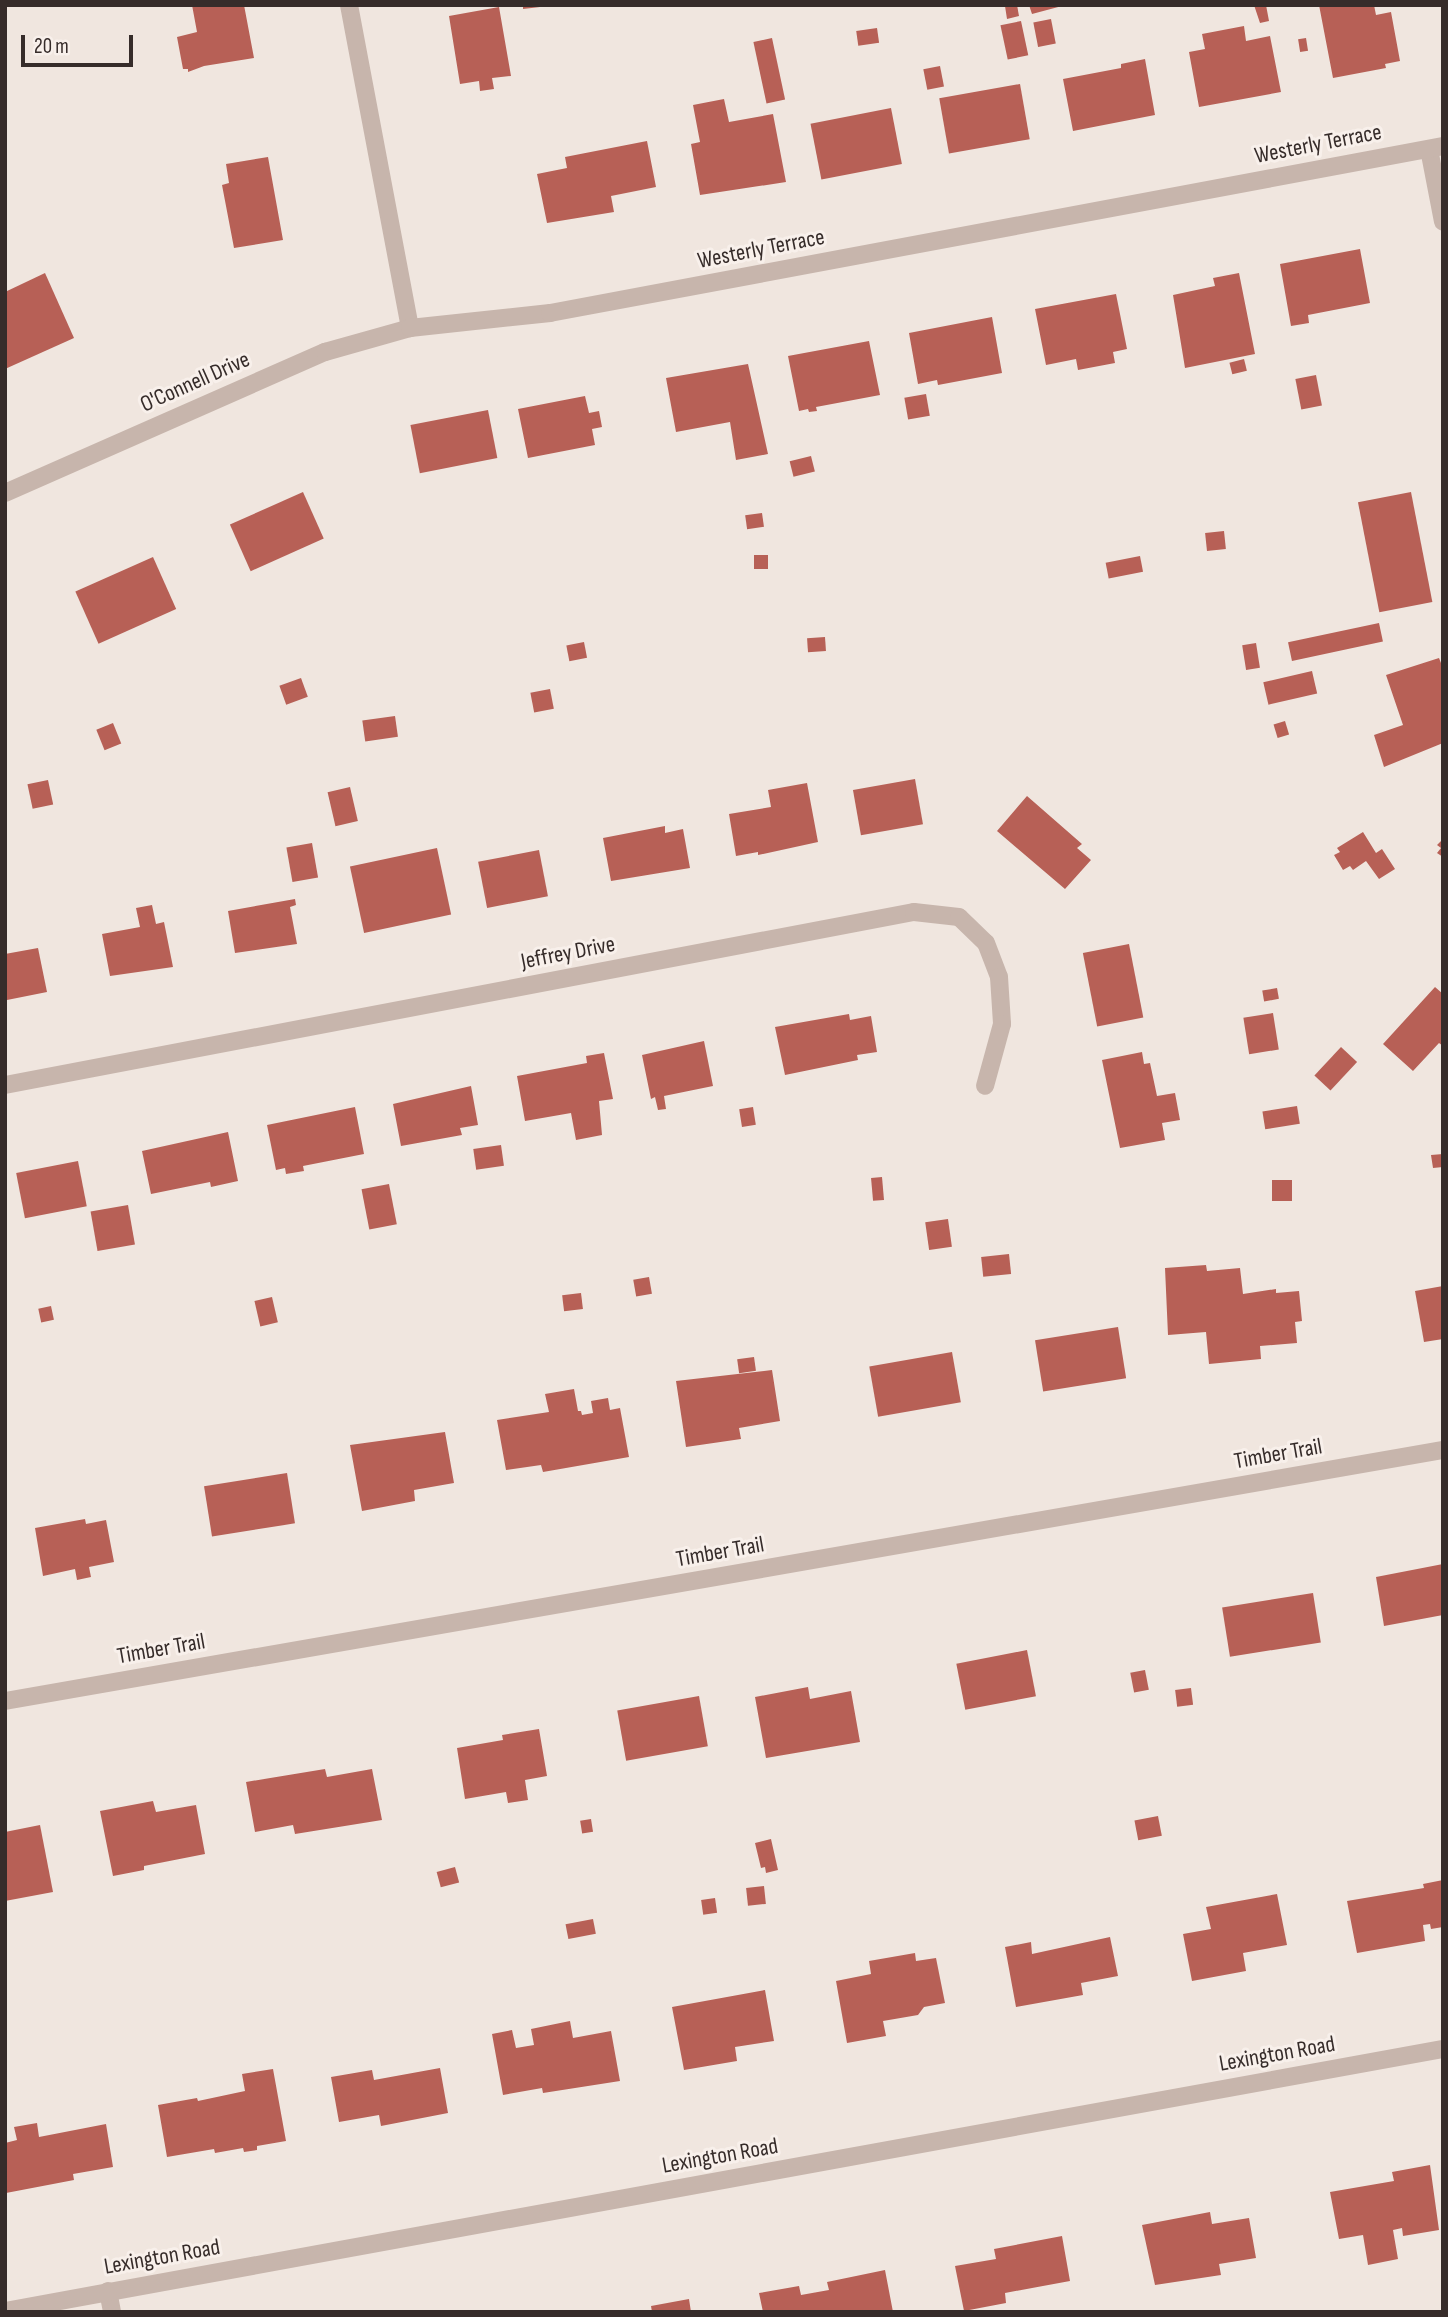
<!DOCTYPE html>
<style>
body{margin:0}
#map{position:relative;width:1448px;height:2317px;overflow:hidden;background:#f0e6df;font-family:"Sofia Sans Condensed",sans-serif}
div>[style]{position:absolute}
.building>*{inset:0;background:#b76056;transform-origin:0 0}
.street>*{height:18px;margin:-9px;padding:0 9px;transform-origin:9px;border-radius:9px;background:#c7b5ac}
span{translate:-50% -50%;white-space:nowrap;text-align:center;line-height:1.15;-webkit-text-stroke:6px #f8f0eb;paint-order:stroke}
.street-label{font-size:23px;color:#362c2a}
.frame{position:absolute;inset:0;border:7px solid #362c2a;pointer-events:none}
.scale{position:absolute;left:21px;top:35px;width:112px;height:32px;box-sizing:border-box;border:4px solid #362c2a;border-top:0;padding-left:9px;font-size:21px;line-height:24px;white-space:nowrap;color:#362c2a;-webkit-text-stroke:5px #f8f0eb;paint-order:stroke}
</style>
<div id="map">
<div class="building">
<div style="clip-path:polygon(192px 5px,244px 5px,254px 58px,204px 66px,188px 72px,188px 69px,183px 69px,177px 37px,197px 32px)"></div>
<div style="clip-path:polygon(523px 5px,540px 5px,540px 7px,523px 9px)"></div>
<div style="clip-path:polygon(1017px 5px,1019px 16px,1007px 19px,1005px 6px)"></div>
<div style="clip-path:polygon(1029px 5px,1062px 5px,1062px 6px,1032px 14px)"></div>
<div style="clip-path:polygon(1254px 5px,1266px 5px,1269px 21px,1260px 23px)"></div>
<div style="clip-path:polygon(1319px 5px,1374px 5px,1376px 15px,1391px 12px,1400px 61px,1385px 64px,1386px 68px,1333px 78px)"></div>
<div style="clip-path:polygon(499px 7px,511px 76px,492px 78px,494px 89px,480px 91px,479px 81px,460px 84px,449px 16px)"></div>
<div style="left:1051px;top:19px;width:25px;height:18px;rotate:79deg"></div>
<div style="left:1021px;top:21px;width:35px;height:21px;rotate:78deg"></div>
<div style="clip-path:polygon(1244px 26px,1246px 41px,1270px 36px,1281px 92px,1199px 107px,1189px 52px,1205px 49px,1202px 34px)"></div>
<div style="left:877px;top:28px;width:15px;height:21px;rotate:82deg"></div>
<div style="left:772px;top:38px;width:63px;height:19px;rotate:78deg"></div>
<div style="left:1306px;top:38px;width:13px;height:8px;rotate:81deg"></div>
<div style="clip-path:polygon(1145px 59px,1155px 115px,1073px 131px,1063px 79px,1121px 68px,1121px 64px)"></div>
<div style="left:940px;top:66px;width:21px;height:17px;rotate:79deg"></div>
<div style="left:1020px;top:84px;width:56px;height:82px;rotate:80deg"></div>
<div style="clip-path:polygon(724px 99px,729px 122px,773px 114px,786px 182px,700px 195px,691px 144px,700px 142px,693px 105px)"></div>
<div style="left:891px;top:108px;width:57px;height:82px;rotate:79deg"></div>
<div style="clip-path:polygon(647px 141px,656px 187px,611px 196px,614px 212px,547px 223px,537px 174px,567px 168px,565px 157px)"></div>
<div style="clip-path:polygon(268px 157px,283px 240px,234px 248px,222px 185px,229px 183px,226px 164px)"></div>
<div style="clip-path:polygon(1360px 249px,1370px 303px,1308px 315px,1309px 323px,1291px 326px,1280px 264px)"></div>
<div style="clip-path:polygon(45px 273px,74px 338px,5px 369px,5px 292px)"></div>
<div style="clip-path:polygon(1239px 273px,1255px 354px,1185px 368px,1173px 295px,1215px 286px,1213px 278px)"></div>
<div style="clip-path:polygon(1116px 294px,1127px 349px,1113px 352px,1115px 363px,1078px 370px,1076px 359px,1046px 365px,1035px 309px)"></div>
<div style="clip-path:polygon(992px 317px,1002px 373px,938px 385px,937px 380px,918px 384px,909px 333px)"></div>
<div style="clip-path:polygon(869px 341px,880px 395px,816px 407px,817px 411px,809px 412px,808px 409px,799px 411px,788px 356px)"></div>
<div style="left:1244px;top:359px;width:12px;height:15px;rotate:76deg"></div>
<div style="clip-path:polygon(748px 364px,768px 454px,736px 460px,730px 422px,676px 432px,666px 378px)"></div>
<div style="left:1316px;top:375px;width:31px;height:21px;rotate:79deg"></div>
<div style="left:926px;top:394px;width:22px;height:22px;rotate:80deg"></div>
<div style="clip-path:polygon(585px 396px,589px 413px,599px 411px,602px 427px,592px 429px,595px 445px,528px 458px,518px 409px)"></div>
<div style="left:488px;top:410px;width:49px;height:79px;rotate:79deg"></div>
<div style="left:811px;top:456px;width:16px;height:22px;rotate:76deg"></div>
<div style="left:303px;top:492px;width:51px;height:80px;rotate:66deg"></div>
<div style="left:1411px;top:492px;width:112px;height:54px;rotate:79deg"></div>
<div style="left:762px;top:513px;width:14px;height:17px;rotate:82deg"></div>
<div style="left:1224px;top:531px;width:18px;height:19px;rotate:84deg"></div>
<div style="left:768px;top:555px;width:14px;height:14px;rotate:90deg"></div>
<div style="left:1140px;top:556px;width:16px;height:35px;rotate:79deg"></div>
<div style="left:153px;top:557px;width:57px;height:85px;rotate:66deg"></div>
<div style="left:1379px;top:623px;width:19px;height:93px;rotate:78deg"></div>
<div style="left:825px;top:637px;width:14px;height:18px;rotate:86deg"></div>
<div style="left:584px;top:642px;width:16px;height:18px;rotate:79deg"></div>
<div style="left:1256px;top:643px;width:25px;height:14px;rotate:81deg"></div>
<div style="clip-path:polygon(1439px 658px,1443px 668px,1443px 743px,1384px 767px,1374px 735px,1403px 725px,1386px 675px)"></div>
<div style="left:1312px;top:671px;width:23px;height:50px;rotate:77deg"></div>
<div style="left:301px;top:678px;width:20px;height:23px;rotate:70deg"></div>
<div style="left:550px;top:689px;width:20px;height:20px;rotate:79deg"></div>
<div style="left:395px;top:716px;width:21px;height:33px;rotate:82deg"></div>
<div style="left:1285px;top:721px;width:14px;height:12px;rotate:73deg"></div>
<div style="left:113px;top:723px;width:22px;height:18px;rotate:68deg"></div>
<div style="left:915px;top:779px;width:46px;height:63px;rotate:80deg"></div>
<div style="left:48px;top:780px;width:25px;height:21px;rotate:78deg"></div>
<div style="clip-path:polygon(807px 783px,818px 842px,758px 855px,758px 852px,736px 856px,729px 814px,771px 807px,768px 790px)"></div>
<div style="left:350px;top:787px;width:35px;height:23px;rotate:77deg"></div>
<div style="clip-path:polygon(1027px 796px,1082px 844px,1077px 848px,1091px 860px,1065px 889px,997px 831px)"></div>
<div style="clip-path:polygon(665px 826px,665px 833px,683px 829px,690px 868px,611px 881px,603px 838px)"></div>
<div style="clip-path:polygon(1363px 832px,1376px 853px,1382px 849px,1395px 869px,1379px 879px,1366px 861px,1353px 870px,1350px 866px,1343px 870px,1334px 855px,1340px 852px,1337px 848px)"></div>
<div style="clip-path:polygon(1443px 839px,1443px 857px,1437px 853px,1441px 848px,1437px 845px)"></div>
<div style="left:312px;top:843px;width:35px;height:26px;rotate:80deg"></div>
<div style="left:437px;top:848px;width:68px;height:89px;rotate:78deg"></div>
<div style="left:539px;top:850px;width:47px;height:62px;rotate:79deg"></div>
<div style="clip-path:polygon(295px 899px,296px 905px,290px 907px,297px 944px,235px 953px,228px 911px)"></div>
<div style="clip-path:polygon(152px 905px,156px 924px,164px 922px,173px 967px,110px 976px,102px 934px,140px 927px,136px 908px)"></div>
<div style="left:1129px;top:944px;width:75px;height:47px;rotate:79deg"></div>
<div style="clip-path:polygon(38px 948px,47px 992px,7px 1000px,5px 954px)"></div>
<div style="clip-path:polygon(1435px 987px,1443px 994px,1443px 1046px,1439px 1043px,1413px 1071px,1383px 1044px)"></div>
<div style="left:1277px;top:988px;width:11px;height:15px;rotate:80deg"></div>
<div style="left:1273px;top:1013px;width:37px;height:30px;rotate:81deg"></div>
<div style="clip-path:polygon(849px 1014px,850px 1020px,871px 1016px,877px 1052px,857px 1055px,858px 1060px,785px 1075px,775px 1027px)"></div>
<div style="clip-path:polygon(704px 1041px,713px 1086px,664px 1096px,666px 1109px,658px 1110px,655px 1097px,651px 1099px,642px 1055px)"></div>
<div style="left:1341px;top:1047px;width:22px;height:39px;rotate:43deg"></div>
<div style="clip-path:polygon(1142px 1052px,1144px 1064px,1150px 1063px,1157px 1096px,1175px 1093px,1180px 1120px,1162px 1123px,1165px 1140px,1120px 1148px,1102px 1060px)"></div>
<div style="clip-path:polygon(604px 1053px,613px 1099px,599px 1101px,602px 1135px,576px 1140px,571px 1113px,525px 1121px,517px 1076px,587px 1063px,586px 1056px)"></div>
<div style="clip-path:polygon(471px 1086px,478px 1125px,460px 1128px,462px 1135px,401px 1146px,393px 1104px)"></div>
<div style="left:1297px;top:1106px;width:18px;height:35px;rotate:81deg"></div>
<div style="clip-path:polygon(355px 1107px,364px 1154px,303px 1166px,304px 1171px,286px 1174px,285px 1168px,276px 1170px,267px 1125px)"></div>
<div style="left:753px;top:1107px;width:18px;height:14px;rotate:81deg"></div>
<div style="clip-path:polygon(228px 1132px,238px 1181px,211px 1187px,210px 1182px,151px 1194px,142px 1151px)"></div>
<div style="left:501px;top:1145px;width:21px;height:28px;rotate:82deg"></div>
<div style="clip-path:polygon(1443px 1154px,1443px 1167px,1433px 1168px,1431px 1155px)"></div>
<div style="left:78px;top:1161px;width:46px;height:63px;rotate:79deg"></div>
<div style="left:882px;top:1177px;width:23px;height:11px;rotate:85deg"></div>
<div style="left:1272px;top:1180px;width:20px;height:21px"></div>
<div style="left:389px;top:1184px;width:41px;height:28px;rotate:79deg"></div>
<div style="left:128px;top:1205px;width:40px;height:38px;rotate:80deg"></div>
<div style="left:948px;top:1219px;width:28px;height:23px;rotate:82deg"></div>
<div style="left:1009px;top:1254px;width:20px;height:28px;rotate:84deg"></div>
<div style="clip-path:polygon(1206px 1265px,1207px 1271px,1240px 1268px,1243px 1294px,1276px 1289px,1276px 1293px,1299px 1291px,1302px 1321px,1295px 1322px,1297px 1343px,1260px 1346px,1261px 1359px,1209px 1364px,1206px 1332px,1168px 1335px,1165px 1268px)"></div>
<div style="left:649px;top:1277px;width:17px;height:16px;rotate:80deg"></div>
<div style="clip-path:polygon(1443px 1286px,1443px 1339px,1424px 1342px,1415px 1291px)"></div>
<div style="left:581px;top:1293px;width:16px;height:19px;rotate:83deg"></div>
<div style="left:272px;top:1297px;width:26px;height:18px;rotate:77deg"></div>
<div style="left:51px;top:1306px;width:14px;height:13px;rotate:78deg"></div>
<div style="left:1118px;top:1327px;width:52px;height:84px;rotate:81deg"></div>
<div style="left:952px;top:1352px;width:51px;height:84px;rotate:80deg"></div>
<div style="left:754px;top:1357px;width:14px;height:17px;rotate:82deg"></div>
<div style="clip-path:polygon(772px 1370px,780px 1421px,739px 1428px,741px 1439px,686px 1447px,676px 1381px)"></div>
<div style="clip-path:polygon(574px 1389px,578px 1411px,581px 1411px,582px 1415px,593px 1413px,591px 1401px,608px 1398px,610px 1410px,620px 1408px,629px 1457px,543px 1472px,541px 1465px,506px 1470px,497px 1420px,549px 1412px,545px 1394px)"></div>
<div style="clip-path:polygon(445px 1432px,454px 1483px,414px 1490px,415px 1501px,362px 1511px,350px 1445px)"></div>
<div style="left:287px;top:1473px;width:51px;height:84px;rotate:81deg"></div>
<div style="clip-path:polygon(85px 1519px,86px 1524px,106px 1520px,114px 1562px,89px 1567px,91px 1577px,77px 1580px,75px 1569px,43px 1576px,35px 1528px)"></div>
<div style="clip-path:polygon(1443px 1564px,1443px 1615px,1384px 1626px,1376px 1577px)"></div>
<div style="left:1313px;top:1593px;width:50px;height:92px;rotate:81deg"></div>
<div style="left:1027px;top:1650px;width:47px;height:72px;rotate:79deg"></div>
<div style="left:1145px;top:1670px;width:20px;height:15px;rotate:79deg"></div>
<div style="clip-path:polygon(808px 1687px,810px 1699px,851px 1691px,860px 1742px,766px 1758px,755px 1697px)"></div>
<div style="left:1191px;top:1688px;width:17px;height:16px;rotate:83deg"></div>
<div style="left:699px;top:1696px;width:51px;height:83px;rotate:80deg"></div>
<div style="clip-path:polygon(539px 1729px,547px 1776px,525px 1780px,528px 1800px,508px 1803px,506px 1792px,465px 1799px,457px 1748px,503px 1740px,502px 1735px)"></div>
<div style="clip-path:polygon(325px 1769px,327px 1777px,372px 1769px,382px 1820px,295px 1834px,293px 1825px,255px 1832px,246px 1782px)"></div>
<div style="clip-path:polygon(153px 1801px,156px 1812px,196px 1805px,205px 1854px,144px 1866px,144px 1870px,113px 1876px,100px 1811px)"></div>
<div style="left:1158px;top:1816px;width:20px;height:24px;rotate:79deg"></div>
<div style="left:591px;top:1819px;width:13px;height:11px;rotate:81deg"></div>
<div style="clip-path:polygon(40px 1825px,53px 1892px,5px 1901px,5px 1832px)"></div>
<div style="clip-path:polygon(771px 1839px,778px 1870px,766px 1873px,765px 1867px,761px 1868px,755px 1843px)"></div>
<div style="left:455px;top:1867px;width:16px;height:19px;rotate:75deg"></div>
<div style="clip-path:polygon(1443px 1880px,1443px 1927px,1431px 1929px,1430px 1924px,1423px 1925px,1425px 1941px,1357px 1953px,1347px 1901px,1424px 1888px,1423px 1884px)"></div>
<div style="left:764px;top:1886px;width:18px;height:18px;rotate:84deg"></div>
<div style="clip-path:polygon(1277px 1894px,1287px 1945px,1243px 1953px,1246px 1971px,1192px 1981px,1183px 1934px,1211px 1929px,1206px 1907px)"></div>
<div style="left:715px;top:1898px;width:15px;height:14px;rotate:82deg"></div>
<div style="left:593px;top:1919px;width:15px;height:28px;rotate:79deg"></div>
<div style="clip-path:polygon(1110px 1937px,1118px 1976px,1081px 1983px,1083px 1995px,1016px 2007px,1005px 1947px,1031px 1942px,1032px 1954px)"></div>
<div style="clip-path:polygon(915px 1953px,916px 1961px,936px 1958px,945px 2003px,924px 2007px,918px 2015px,883px 2021px,886px 2036px,847px 2043px,836px 1981px,871px 1974px,869px 1961px)"></div>
<div style="clip-path:polygon(765px 1990px,774px 2041px,735px 2047px,737px 2061px,684px 2070px,672px 2007px)"></div>
<div style="clip-path:polygon(570px 2021px,573px 2038px,611px 2031px,620px 2081px,543px 2093px,542px 2088px,503px 2095px,492px 2034px,512px 2030px,516px 2048px,534px 2045px,531px 2029px)"></div>
<div style="clip-path:polygon(440px 2068px,448px 2113px,381px 2126px,379px 2115px,339px 2122px,331px 2077px,372px 2070px,374px 2080px)"></div>
<div style="clip-path:polygon(273px 2069px,286px 2141px,257px 2146px,257px 2150px,244px 2152px,243px 2148px,215px 2153px,214px 2149px,167px 2157px,158px 2105px,197px 2098px,198px 2101px,245px 2091px,242px 2074px)"></div>
<div style="clip-path:polygon(37px 2123px,39px 2137px,106px 2124px,113px 2167px,73px 2174px,74px 2180px,6px 2193px,5px 2143px,17px 2140px,14px 2127px)"></div>
<div style="clip-path:polygon(1430px 2165px,1439px 2230px,1403px 2236px,1402px 2228px,1393px 2230px,1398px 2259px,1368px 2265px,1363px 2235px,1339px 2239px,1330px 2192px,1394px 2181px,1392px 2172px)"></div>
<div style="clip-path:polygon(1210px 2212px,1212px 2224px,1249px 2218px,1256px 2258px,1219px 2264px,1221px 2275px,1155px 2285px,1142px 2225px)"></div>
<div style="clip-path:polygon(1062px 2236px,1070px 2281px,1005px 2293px,1006px 2303px,964px 2311px,955px 2266px,996px 2259px,994px 2249px)"></div>
<div style="clip-path:polygon(885px 2270px,893px 2312px,763px 2312px,759px 2293px,799px 2286px,801px 2295px,829px 2290px,827px 2282px)"></div>
<div style="clip-path:polygon(689px 2299px,691px 2312px,652px 2312px,651px 2306px)"></div>
</div>
<div class="street">
<div style="left:349px;top:5px;width:329px;rotate:79.3deg"></div>
<div style="left:1429px;top:149px;width:74px;rotate:79.1deg"></div>
<div style="left:5px;top:493px;width:350px;rotate:-23.8deg"></div>
<div style="left:325px;top:352px;width:88px;rotate:-15.8deg"></div>
<div style="left:410px;top:328px;width:141px;rotate:-6.1deg"></div>
<div style="left:550px;top:313px;width:908px;rotate:-10.59deg"></div>
<div style="left:5px;top:1085px;width:925px;rotate:-10.78deg"></div>
<div style="left:914px;top:912px;width:45px;rotate:6.3deg"></div>
<div style="left:959px;top:917px;width:37px;rotate:44deg"></div>
<div style="left:986px;top:943px;width:36px;rotate:69deg"></div>
<div style="left:999px;top:977px;width:47px;rotate:86.3deg"></div>
<div style="left:1002px;top:1024px;width:64px;rotate:105.3deg"></div>
<div style="left:5px;top:1701px;width:1460px;rotate:-9.9deg"></div>
<div style="left:108px;top:2291px;width:21px;rotate:79deg"></div>
<div style="left:5px;top:2311px;width:1462px;rotate:-10.33deg"></div>
</div>
<div class="street-label">
<span style="left:1318px;top:144px;rotate:-11deg">Westerly Terrace</span>
<span style="left:761px;top:249px;rotate:-11deg">Westerly Terrace</span>
<span style="left:195px;top:382px;rotate:-24deg">O'Connell Drive</span>
<span style="left:568px;top:953px;rotate:-11deg">Jeffrey Drive</span>
<span style="left:1278px;top:1454px;rotate:-10deg">Timber Trail</span>
<span style="left:720px;top:1552px;rotate:-10deg">Timber Trail</span>
<span style="left:161px;top:1649px;rotate:-10deg">Timber Trail</span>
<span style="left:1277px;top:2054px;rotate:-10deg">Lexington Road</span>
<span style="left:720px;top:2156px;rotate:-10deg">Lexington Road</span>
<span style="left:162px;top:2257px;rotate:-10deg">Lexington Road</span>
</div>
<div class="frame"></div>
<div class="scale">20 m</div>
</div>
